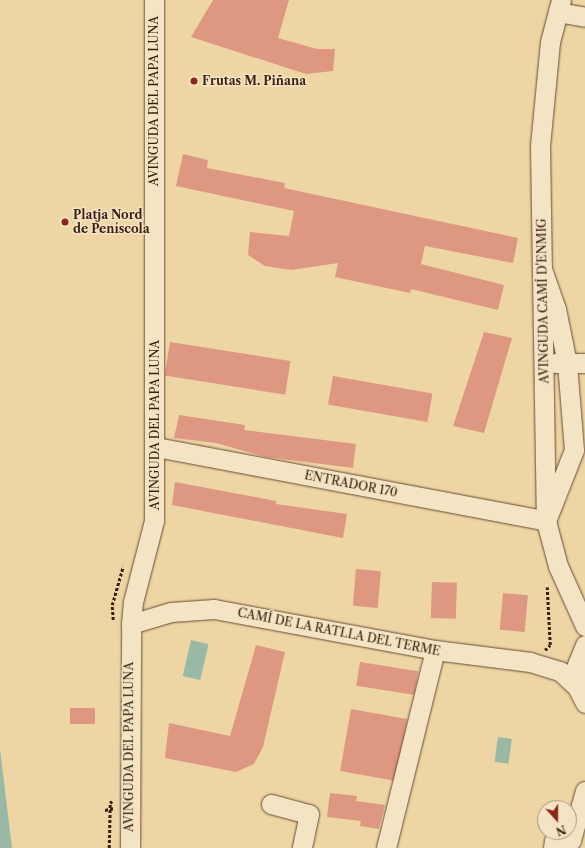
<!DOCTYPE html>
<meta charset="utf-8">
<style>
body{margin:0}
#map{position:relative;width:585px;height:848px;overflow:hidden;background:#eed5a4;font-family:"Libre Caslon Text",serif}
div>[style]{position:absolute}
.water>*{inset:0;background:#99b9a6;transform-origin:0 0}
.building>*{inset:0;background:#de9882;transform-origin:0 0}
.path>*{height:2.5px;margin-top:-1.25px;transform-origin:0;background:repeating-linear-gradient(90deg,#3a1e10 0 3px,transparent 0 5px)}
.roads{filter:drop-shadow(0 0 1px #674c35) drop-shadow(0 0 1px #674c35)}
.minor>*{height:19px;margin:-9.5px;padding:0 9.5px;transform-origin:9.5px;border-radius:9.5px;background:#f4e4c4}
.dots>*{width:11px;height:11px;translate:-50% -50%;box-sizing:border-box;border:2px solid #f4e4c4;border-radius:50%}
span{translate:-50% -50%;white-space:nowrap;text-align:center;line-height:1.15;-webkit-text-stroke:3px #f4e4c4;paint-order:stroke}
.poi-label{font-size:12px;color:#3a1e10;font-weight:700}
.left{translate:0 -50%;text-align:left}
.street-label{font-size:12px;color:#3a1e10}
.north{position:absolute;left:537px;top:800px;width:40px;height:40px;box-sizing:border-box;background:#f4e4c4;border:1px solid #aa957c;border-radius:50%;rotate:159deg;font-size:11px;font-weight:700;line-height:16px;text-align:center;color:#3a1e10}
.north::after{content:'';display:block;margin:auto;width:14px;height:18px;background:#8f2418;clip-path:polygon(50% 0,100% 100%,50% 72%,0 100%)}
</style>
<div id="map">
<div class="water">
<div style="left:191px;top:640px;width:18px;height:37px;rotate:13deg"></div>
<div style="left:498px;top:737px;width:14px;height:25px;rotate:8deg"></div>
<div style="clip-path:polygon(0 749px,12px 848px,0 848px)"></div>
</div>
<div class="building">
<div style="clip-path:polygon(213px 0,289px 0,278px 38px,317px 49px,335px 49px,333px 71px,306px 74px,191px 37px)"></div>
<div style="clip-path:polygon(183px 154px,208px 160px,207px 168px,285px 183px,284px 188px,518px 238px,513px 263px,425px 246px,421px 264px,504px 285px,498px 310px,411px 289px,410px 293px,335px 277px,338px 263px,291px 270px,265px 266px,248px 255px,250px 232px,289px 236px,294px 211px,176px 186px)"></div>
<div style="clip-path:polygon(484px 332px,512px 338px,484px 433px,453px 426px)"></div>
<div style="left:170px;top:342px;width:122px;height:34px;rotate:9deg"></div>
<div style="left:333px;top:376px;width:101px;height:29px;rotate:10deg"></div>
<div style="clip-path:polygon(179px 415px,245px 425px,244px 430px,356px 444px,353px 468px,266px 457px,216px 443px,174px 438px)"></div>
<div style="clip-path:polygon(175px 482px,276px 501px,276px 504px,347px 514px,343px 538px,172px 505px)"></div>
<div style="left:356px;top:569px;width:25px;height:37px;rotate:5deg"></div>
<div style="left:432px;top:582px;width:25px;height:36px;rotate:2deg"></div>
<div style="left:503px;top:593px;width:25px;height:37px;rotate:5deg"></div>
<div style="clip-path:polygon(256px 645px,285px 652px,263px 747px,254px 764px,236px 772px,165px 758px,169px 723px,230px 736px)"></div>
<div style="left:360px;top:662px;width:59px;height:24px;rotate:9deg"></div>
<div style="left:95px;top:708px;width:16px;height:25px;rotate:90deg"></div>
<div style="left:351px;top:709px;width:57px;height:63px;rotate:10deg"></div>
<div style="clip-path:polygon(330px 793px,357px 796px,356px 801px,385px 805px,379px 829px,360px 826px,361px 821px,327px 817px)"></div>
</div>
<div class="path">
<div style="left:113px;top:620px;width:15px;rotate:-94deg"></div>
<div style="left:112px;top:605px;width:40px;rotate:-74deg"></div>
<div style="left:545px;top:650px;width:7px;rotate:-45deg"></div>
<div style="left:550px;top:645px;width:58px;rotate:-93deg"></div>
<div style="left:105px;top:810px;width:10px;rotate:-11deg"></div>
<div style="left:109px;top:848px;width:45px;rotate:-88.7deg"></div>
<div style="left:110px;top:803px;width:4px;rotate:-45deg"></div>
</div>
<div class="roads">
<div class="minor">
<div style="left:561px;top:0;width:43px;rotate:104.7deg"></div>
<div style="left:550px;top:42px;width:104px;rotate:95.5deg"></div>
<div style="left:540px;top:146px;width:375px;rotate:89.1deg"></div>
<div style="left:546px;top:521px;width:47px;rotate:75.1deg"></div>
<div style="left:558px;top:566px;width:66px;rotate:65.8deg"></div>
<div style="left:558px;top:12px;width:27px;rotate:10deg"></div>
<div style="left:555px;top:363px;width:30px"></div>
<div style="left:156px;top:447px;width:397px;rotate:10.7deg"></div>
<div style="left:546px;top:521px;width:76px;rotate:-68.5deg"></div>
<div style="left:574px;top:450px;width:87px;rotate:-94.6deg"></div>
<div style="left:567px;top:363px;width:55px;rotate:-101.5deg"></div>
<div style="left:556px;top:309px;width:42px;rotate:-109.3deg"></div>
<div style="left:131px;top:624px;width:42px;rotate:-16.7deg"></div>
<div style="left:171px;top:612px;width:43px;rotate:-4deg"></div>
<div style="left:214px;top:609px;width:225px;rotate:10.5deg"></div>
<div style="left:435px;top:650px;width:96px;rotate:7.2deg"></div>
<div style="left:530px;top:662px;width:31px;rotate:17deg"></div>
<div style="left:560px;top:671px;width:23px;rotate:43deg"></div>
<div style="left:585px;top:645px;width:27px;rotate:112deg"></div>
<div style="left:575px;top:670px;width:17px;rotate:83deg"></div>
<div style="left:577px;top:687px;width:18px;rotate:63deg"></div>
<div style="left:271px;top:804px;width:39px;rotate:15deg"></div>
<div style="left:309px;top:814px;width:35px;rotate:102deg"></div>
<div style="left:130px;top:848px;width:224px;rotate:-89.7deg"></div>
<div style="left:131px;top:624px;width:22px;rotate:-85deg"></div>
<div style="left:133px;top:602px;width:84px;rotate:-75.5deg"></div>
<div style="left:154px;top:521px;width:521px;rotate:-90deg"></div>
<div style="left:386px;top:848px;width:204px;rotate:-76.1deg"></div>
<div style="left:553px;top:848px;width:7px;rotate:-82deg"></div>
<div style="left:554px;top:841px;width:17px;rotate:-3deg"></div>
<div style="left:571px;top:840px;width:51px;rotate:-74.1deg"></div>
</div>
</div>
<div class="dots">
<div style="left:194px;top:81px;background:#8f2418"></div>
<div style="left:65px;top:222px;background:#8f2418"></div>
</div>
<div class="poi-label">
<span class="left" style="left:202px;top:81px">Frutas M. Piñana</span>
<span class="left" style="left:73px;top:222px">Platja Nord<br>de Peníscola</span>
</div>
<div class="street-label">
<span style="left:154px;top:101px;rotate:-90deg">AVINGUDA DEL PAPA LUNA</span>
<span style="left:543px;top:301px;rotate:-91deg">AVINGUDA CAMÍ D'ENMIG</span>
<span style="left:155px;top:425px;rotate:-90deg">AVINGUDA DEL PAPA LUNA</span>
<span style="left:351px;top:484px;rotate:11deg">ENTRADOR 170</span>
<span style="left:339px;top:632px;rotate:11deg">CAMÍ DE LA RATLLA DEL TERME</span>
<span style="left:129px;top:747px;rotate:-90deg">AVINGUDA DEL PAPA LUNA</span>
</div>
<div class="north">N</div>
</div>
